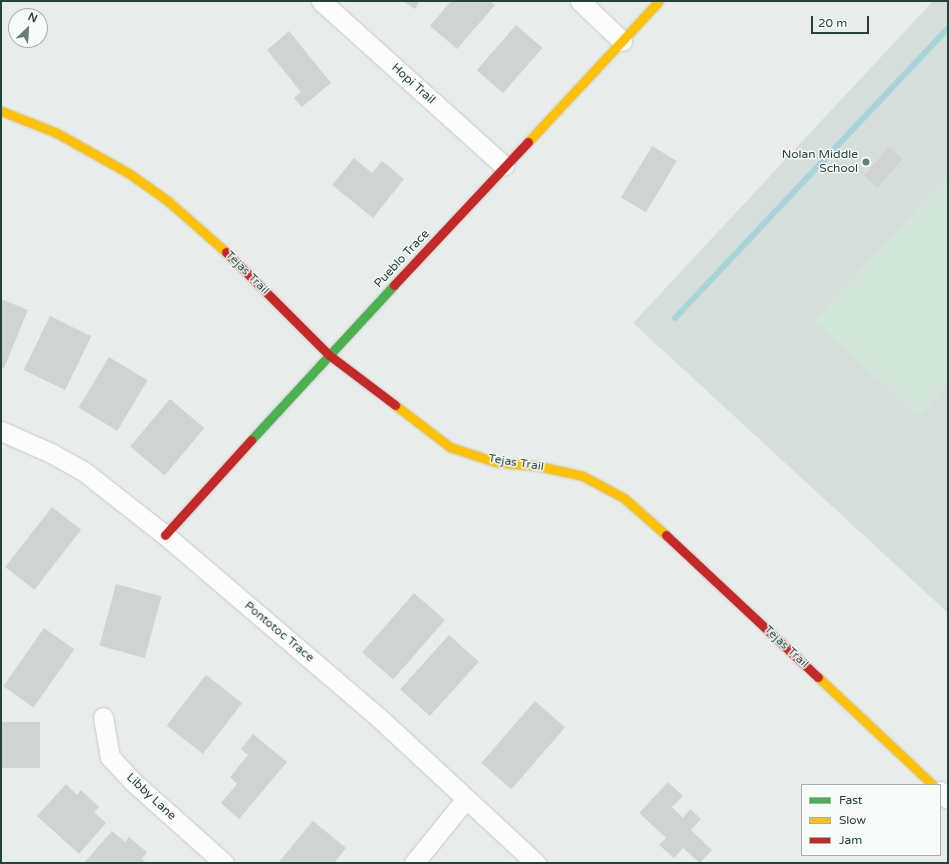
<!DOCTYPE html>
<style>
body{margin:0}
#map{position:relative;width:949px;height:864px;overflow:hidden;background:#e8edeb;font-family:"Varela Round",sans-serif}
div>[style]{position:absolute}
.built>*{inset:0;background:#d6dedb}
.green>*{inset:0;background:#d1e6d8}
.stream>*{height:6px;margin:-3px;padding:0 3px;transform-origin:3px;border-radius:3px;background:#a9d4db}
.building>*{inset:0;background:#cfd4d2;transform-origin:0 0}
.roads{filter:drop-shadow(0 0 1px #c5cac8) drop-shadow(0 0 1px #c5cac8)}
.street>*{height:19px;margin:-9.5px;padding:0 9.5px;transform-origin:9.5px;border-radius:9.5px;background:#fcfcfc}
.fast>*{height:9px;margin:-4.5px;padding:0 4.5px;transform-origin:4.5px;border-radius:4.5px;background:#4caf50}
.slow>*{height:9px;margin:-4.5px;padding:0 4.5px;transform-origin:4.5px;border-radius:4.5px;background:#ffc107}
.jam>*{height:9px;margin:-4.5px;padding:0 4.5px;transform-origin:4.5px;border-radius:4.5px;background:#c62828}
.dots>*{width:11px;height:11px;translate:-50% -50%;box-sizing:border-box;border:2px solid #f7fbf9;border-radius:50%}
span{translate:-50% -50%;white-space:nowrap;text-align:center;line-height:1.15;-webkit-text-stroke:3px #f7fbf9;paint-order:stroke}
.street-label{font-size:12px;color:#24423a}
.poi-label{font-size:12px;color:#24423a}
.right{translate:-100% -50%;text-align:right}
.frame{position:absolute;inset:0;border:2px solid #24423a;pointer-events:none}
.legend{position:absolute;left:801px;top:784px;width:140px;height:72px;box-sizing:border-box;background:#f7fbf9;border:1px solid #a3b1ad;margin:0;padding:5px 7px;list-style:none;font-size:12px;color:#24423a}
.legend li{display:flex;align-items:center;gap:8px;height:20px}
.legend b{width:20px;border:1px solid #a3b1ad}
.north{position:absolute;left:8px;top:8px;width:40px;height:40px;box-sizing:border-box;background:#f7fbf9;border:1px solid #a3b1ad;border-radius:50%;rotate:25deg;font-size:11px;font-weight:700;line-height:16px;text-align:center;color:#24423a}
.north::after{content:'';display:block;margin:auto;width:14px;height:18px;background:#697e78;clip-path:polygon(50% 0,100% 100%,50% 72%,0 100%)}
.scale{position:absolute;left:811px;top:16px;width:58px;height:18px;box-sizing:border-box;border:2px solid #24423a;border-top:0;padding-left:5px;font-size:12px;line-height:14px;white-space:nowrap;color:#24423a;-webkit-text-stroke:3px #f7fbf9;paint-order:stroke}
</style>
<div id="map">
<div class="built">
<div style="clip-path:polygon(933px 1px,948px 1px,948px 613px,633px 323px)"></div>
</div>
<div class="green">
<div style="clip-path:polygon(948px 175px,948px 384px,918px 416px,814px 321px)"></div>
</div>
<div class="stream">
<div style="left:675px;top:318px;width:398px;rotate:-46.7deg"></div>
</div>
<div class="building">
<div style="clip-path:polygon(403px 1px,420px 1px,415px 9px)"></div>
<div style="clip-path:polygon(451px 1px,490px 1px,495px 5px,457px 49px,430px 26px)"></div>
<div style="left:516px;top:25px;width:35px;height:60px;rotate:41deg"></div>
<div style="clip-path:polygon(289px 31px,331px 83px,302px 107px,294px 98px,301px 92px,267px 50px)"></div>
<div style="left:652px;top:146px;width:29px;height:60px;rotate:31deg"></div>
<div style="left:889px;top:147px;width:18px;height:38px;rotate:41deg"></div>
<div style="clip-path:polygon(354px 158px,372px 173px,382px 161px,404px 179px,373px 218px,332px 185px)"></div>
<div style="clip-path:polygon(1px 299px,28px 310px,4px 368px,1px 367px)"></div>
<div style="left:50px;top:316px;width:46px;height:60px;rotate:26deg"></div>
<div style="left:109px;top:357px;width:45px;height:59px;rotate:31deg"></div>
<div style="left:170px;top:399px;width:45px;height:62px;rotate:40deg"></div>
<div style="left:52px;top:507px;width:37px;height:76px;rotate:38deg"></div>
<div style="left:116px;top:584px;width:47px;height:64px;rotate:15deg"></div>
<div style="left:414px;top:593px;width:41px;height:79px;rotate:41deg"></div>
<div style="left:44px;top:628px;width:37px;height:71px;rotate:35deg"></div>
<div style="left:449px;top:635px;width:40px;height:73px;rotate:42deg"></div>
<div style="left:206px;top:675px;width:46px;height:64px;rotate:38deg"></div>
<div style="left:535px;top:701px;width:40px;height:82px;rotate:41deg"></div>
<div style="left:1px;top:722px;width:39px;height:46px"></div>
<div style="clip-path:polygon(253px 734px,287px 762px,239px 819px,221px 803px,237px 784px,230px 777px,248px 755px,241px 749px)"></div>
<div style="clip-path:polygon(668px 782px,683px 796px,672px 807px,683px 818px,690px 809px,701px 819px,691px 830px,712px 850px,700px 863px,683px 848px,674px 858px,659px 845px,666px 838px,639px 813px)"></div>
<div style="clip-path:polygon(66px 784px,77px 795px,81px 790px,99px 807px,94px 812px,106px 823px,79px 854px,37px 816px)"></div>
<div style="clip-path:polygon(313px 821px,346px 848px,334px 863px,278px 863px)"></div>
<div style="clip-path:polygon(112px 831px,125px 842px,129px 837px,147px 852px,142px 859px,147px 863px,84px 863px)"></div>
</div>
<div class="roads">
<div class="street">
<div style="left:321px;top:1px;width:246px;rotate:42deg"></div>
<div style="left:580px;top:1px;width:58px;rotate:43.6deg"></div>
<div style="left:1px;top:431px;width:55px;rotate:23.7deg"></div>
<div style="left:51px;top:453px;width:35px;rotate:29deg"></div>
<div style="left:82px;top:470px;width:105px;rotate:38.1deg"></div>
<div style="left:165px;top:535px;width:279px;rotate:40.5deg"></div>
<div style="left:377px;top:716px;width:217px;rotate:42.8deg"></div>
<div style="left:103px;top:717px;width:41px;rotate:80.1deg"></div>
<div style="left:110px;top:757px;width:33px;rotate:47deg"></div>
<div style="left:132px;top:781px;width:123px;rotate:41.7deg"></div>
<div style="left:940px;top:791px;width:11px;rotate:45deg"></div>
<div style="left:414px;top:863px;width:81px;rotate:-51deg"></div>
</div>
<div class="fast">
<div style="left:251px;top:440px;width:211px;rotate:-47.3deg"></div>
</div>
<div class="slow">
<div style="left:1px;top:111px;width:58px;rotate:21.3deg"></div>
<div style="left:55px;top:132px;width:86px;rotate:29.2deg"></div>
<div style="left:130px;top:174px;width:47px;rotate:35.4deg"></div>
<div style="left:168px;top:201px;width:77px;rotate:41.3deg"></div>
<div style="left:528px;top:142px;width:192px;rotate:-47.1deg"></div>
<div style="left:395px;top:405px;width:69px;rotate:37.4deg"></div>
<div style="left:450px;top:447px;width:47px;rotate:18.4deg"></div>
<div style="left:495px;top:462px;width:43px;rotate:5.3deg"></div>
<div style="left:538px;top:466px;width:46px;rotate:12.5deg"></div>
<div style="left:583px;top:476px;width:47px;rotate:28.2deg"></div>
<div style="left:624px;top:498px;width:56px;rotate:41.4deg"></div>
<div style="left:818px;top:677px;width:158px;rotate:43.2deg"></div>
</div>
<div class="jam">
<div style="left:226px;top:252px;width:146px;rotate:45deg"></div>
<div style="left:329px;top:355px;width:83px;rotate:37.1deg"></div>
<div style="left:394px;top:285px;width:196px;rotate:-46.9deg"></div>
<div style="left:165px;top:535px;width:128px;rotate:-47.8deg"></div>
<div style="left:666px;top:535px;width:208px;rotate:43.1deg"></div>
</div>
</div>
<div class="dots">
<div style="left:866px;top:162px;background:#697e78"></div>
</div>
<div class="street-label">
<span style="left:413px;top:84px;rotate:42deg">Hopi Trail</span>
<span style="left:402px;top:259px;rotate:-47deg">Pueblo Trace</span>
<span style="left:247px;top:273px;rotate:45deg">Tejas Trail</span>
<span style="left:516px;top:463px;rotate:9deg">Tejas Trail</span>
<span style="left:279px;top:632px;rotate:40deg">Pontotoc Trace</span>
<span style="left:786px;top:647px;rotate:43deg">Tejas Trail</span>
<span style="left:151px;top:797px;rotate:43deg">Libby Lane</span>
</div>
<div class="poi-label">
<span class="right" style="left:858px;top:162px">Nolan Middle<br>School</span>
</div>
<div class="frame"></div>
<ul class="legend">
<li><b style="height:5px;background:#4caf50"></b>Fast</li>
<li><b style="height:5px;background:#ffc107"></b>Slow</li>
<li><b style="height:5px;background:#c62828"></b>Jam</li>
</ul>
<div class="north">N</div>
<div class="scale">20 m</div>
</div>
